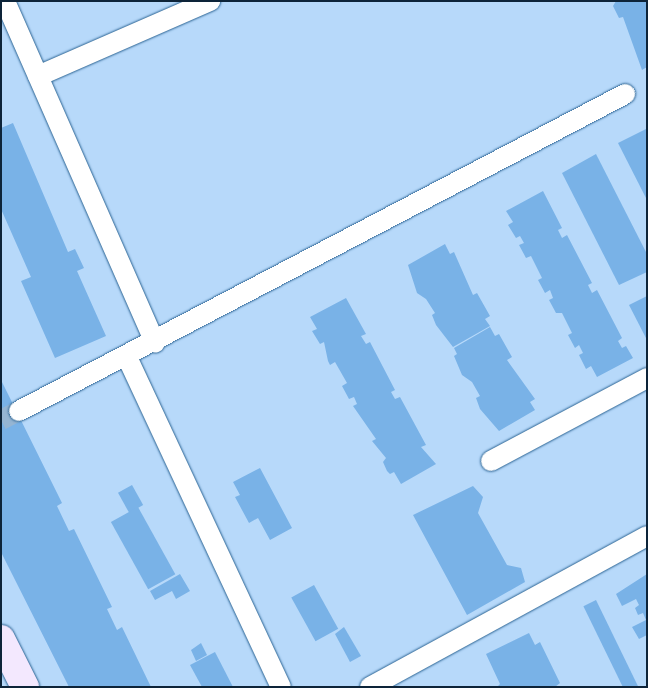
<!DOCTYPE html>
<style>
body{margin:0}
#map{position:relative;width:648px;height:688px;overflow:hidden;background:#b7d9fa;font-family:"Varela Round",sans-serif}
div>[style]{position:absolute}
.building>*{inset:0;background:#79b2e7;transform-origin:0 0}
.street-tunnel>*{height:20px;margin-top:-10px;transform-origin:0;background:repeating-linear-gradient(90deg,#95b5d3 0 20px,transparent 0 30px)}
.roads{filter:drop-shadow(0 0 1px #2a6393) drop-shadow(0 0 1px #2a6393)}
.street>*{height:20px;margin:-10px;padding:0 10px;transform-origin:10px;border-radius:10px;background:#fff}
.secondary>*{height:28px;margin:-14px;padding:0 14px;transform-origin:14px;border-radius:14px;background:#f3e8fe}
span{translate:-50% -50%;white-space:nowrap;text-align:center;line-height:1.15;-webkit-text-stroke:4px #f1f7fc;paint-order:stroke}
.frame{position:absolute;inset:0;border:2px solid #0d2439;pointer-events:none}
</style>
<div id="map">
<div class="building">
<div style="clip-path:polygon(616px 1px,647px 1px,647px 67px,642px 70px,623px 17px,619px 18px,613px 6px)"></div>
<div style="clip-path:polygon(13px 123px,68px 252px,75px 249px,84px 268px,77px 271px,106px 336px,55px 358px,21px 281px,31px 277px,1px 209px,1px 128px)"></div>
<div style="clip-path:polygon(646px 129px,647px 130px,647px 200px,618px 143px)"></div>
<div style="clip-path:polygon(596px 154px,647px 254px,647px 272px,619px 285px,562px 173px)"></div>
<div style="clip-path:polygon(543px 191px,562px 228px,558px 230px,562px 238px,567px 235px,592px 283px,588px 285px,592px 293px,597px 290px,622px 338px,618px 341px,622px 348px,626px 346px,633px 358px,597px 377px,591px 366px,586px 369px,579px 355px,583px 353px,579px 345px,575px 348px,568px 335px,572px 333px,562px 313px,556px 313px,549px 300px,553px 298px,550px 290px,545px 293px,538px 280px,542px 278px,531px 256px,526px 258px,519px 245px,524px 243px,520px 236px,516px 238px,508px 225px,513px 222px,506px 211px)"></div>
<div style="clip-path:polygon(445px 244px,450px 254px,454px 252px,473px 295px,477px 293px,490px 316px,485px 319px,490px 326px,453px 347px,436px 325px,432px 315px,435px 313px,426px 299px,417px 293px,408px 265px)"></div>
<div style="clip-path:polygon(647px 296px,647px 340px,629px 305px)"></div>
<div style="clip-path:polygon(346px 298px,366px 334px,361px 336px,366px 344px,370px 342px,395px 390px,391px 392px,395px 399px,400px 397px,426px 445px,421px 447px,436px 464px,401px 484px,394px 472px,390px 474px,387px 471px,383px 462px,386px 458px,372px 441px,376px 439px,353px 406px,357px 404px,354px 397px,349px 399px,342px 386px,347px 383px,335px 362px,330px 365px,328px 361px,324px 342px,320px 344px,312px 331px,317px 329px,310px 317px)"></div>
<div style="clip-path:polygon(490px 327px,495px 336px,499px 334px,512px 357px,507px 360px,535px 399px,530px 402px,535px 410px,499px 431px,480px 409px,476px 398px,480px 396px,472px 382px,462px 375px,454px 356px,457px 354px,454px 348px)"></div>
<div style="clip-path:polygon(1px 380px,62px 503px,57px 506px,69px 531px,74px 529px,112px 607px,107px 609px,117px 630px,122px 627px,151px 687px,69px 687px,8px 566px,1px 552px)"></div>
<div style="clip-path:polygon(260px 468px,292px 528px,270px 540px,258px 518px,249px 523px,235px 497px,240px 495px,233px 482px)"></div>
<div style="left:132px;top:485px;width:23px;height:16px;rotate:61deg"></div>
<div style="clip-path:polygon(473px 486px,483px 497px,478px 513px,507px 565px,521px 568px,525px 582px,467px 615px,413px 515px)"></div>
<div style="left:138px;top:507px;width:77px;height:31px;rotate:61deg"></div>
<div style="clip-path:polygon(180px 574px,190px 591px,176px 599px,172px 591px,155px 600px,150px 591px)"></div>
<div style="clip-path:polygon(647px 574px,647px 635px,639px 639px,632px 627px,646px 620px,643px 613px,638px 615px,635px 608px,639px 605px,636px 599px,622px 606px,616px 594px)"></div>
<div style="left:314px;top:585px;width:50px;height:26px;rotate:61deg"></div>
<div style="left:596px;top:600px;width:97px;height:14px;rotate:64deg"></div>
<div style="clip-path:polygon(344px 627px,361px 656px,350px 662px,335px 634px)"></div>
<div style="clip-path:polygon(529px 633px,535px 645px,540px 642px,560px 683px,555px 687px,497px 687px,500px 684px,486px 654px)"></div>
<div style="clip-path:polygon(201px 643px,207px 655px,196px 661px,191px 650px)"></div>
<div style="clip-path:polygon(215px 652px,233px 687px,202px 687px,190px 665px)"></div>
</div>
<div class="street-tunnel">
<div style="left:1px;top:420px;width:20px;rotate:-27deg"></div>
</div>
<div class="roads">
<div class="street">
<div style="left:5px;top:1px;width:373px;rotate:66.3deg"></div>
<div style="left:38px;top:76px;width:188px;rotate:-23.6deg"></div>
<div style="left:127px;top:357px;width:364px;rotate:65deg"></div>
<div style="left:19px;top:411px;width:684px;rotate:-27.61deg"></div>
<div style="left:491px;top:461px;width:177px;rotate:-28deg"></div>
<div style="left:370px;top:687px;width:315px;rotate:-28.6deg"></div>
</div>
<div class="secondary">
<div style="left:1px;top:639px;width:54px;rotate:63.4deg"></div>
</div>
</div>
<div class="frame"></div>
</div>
